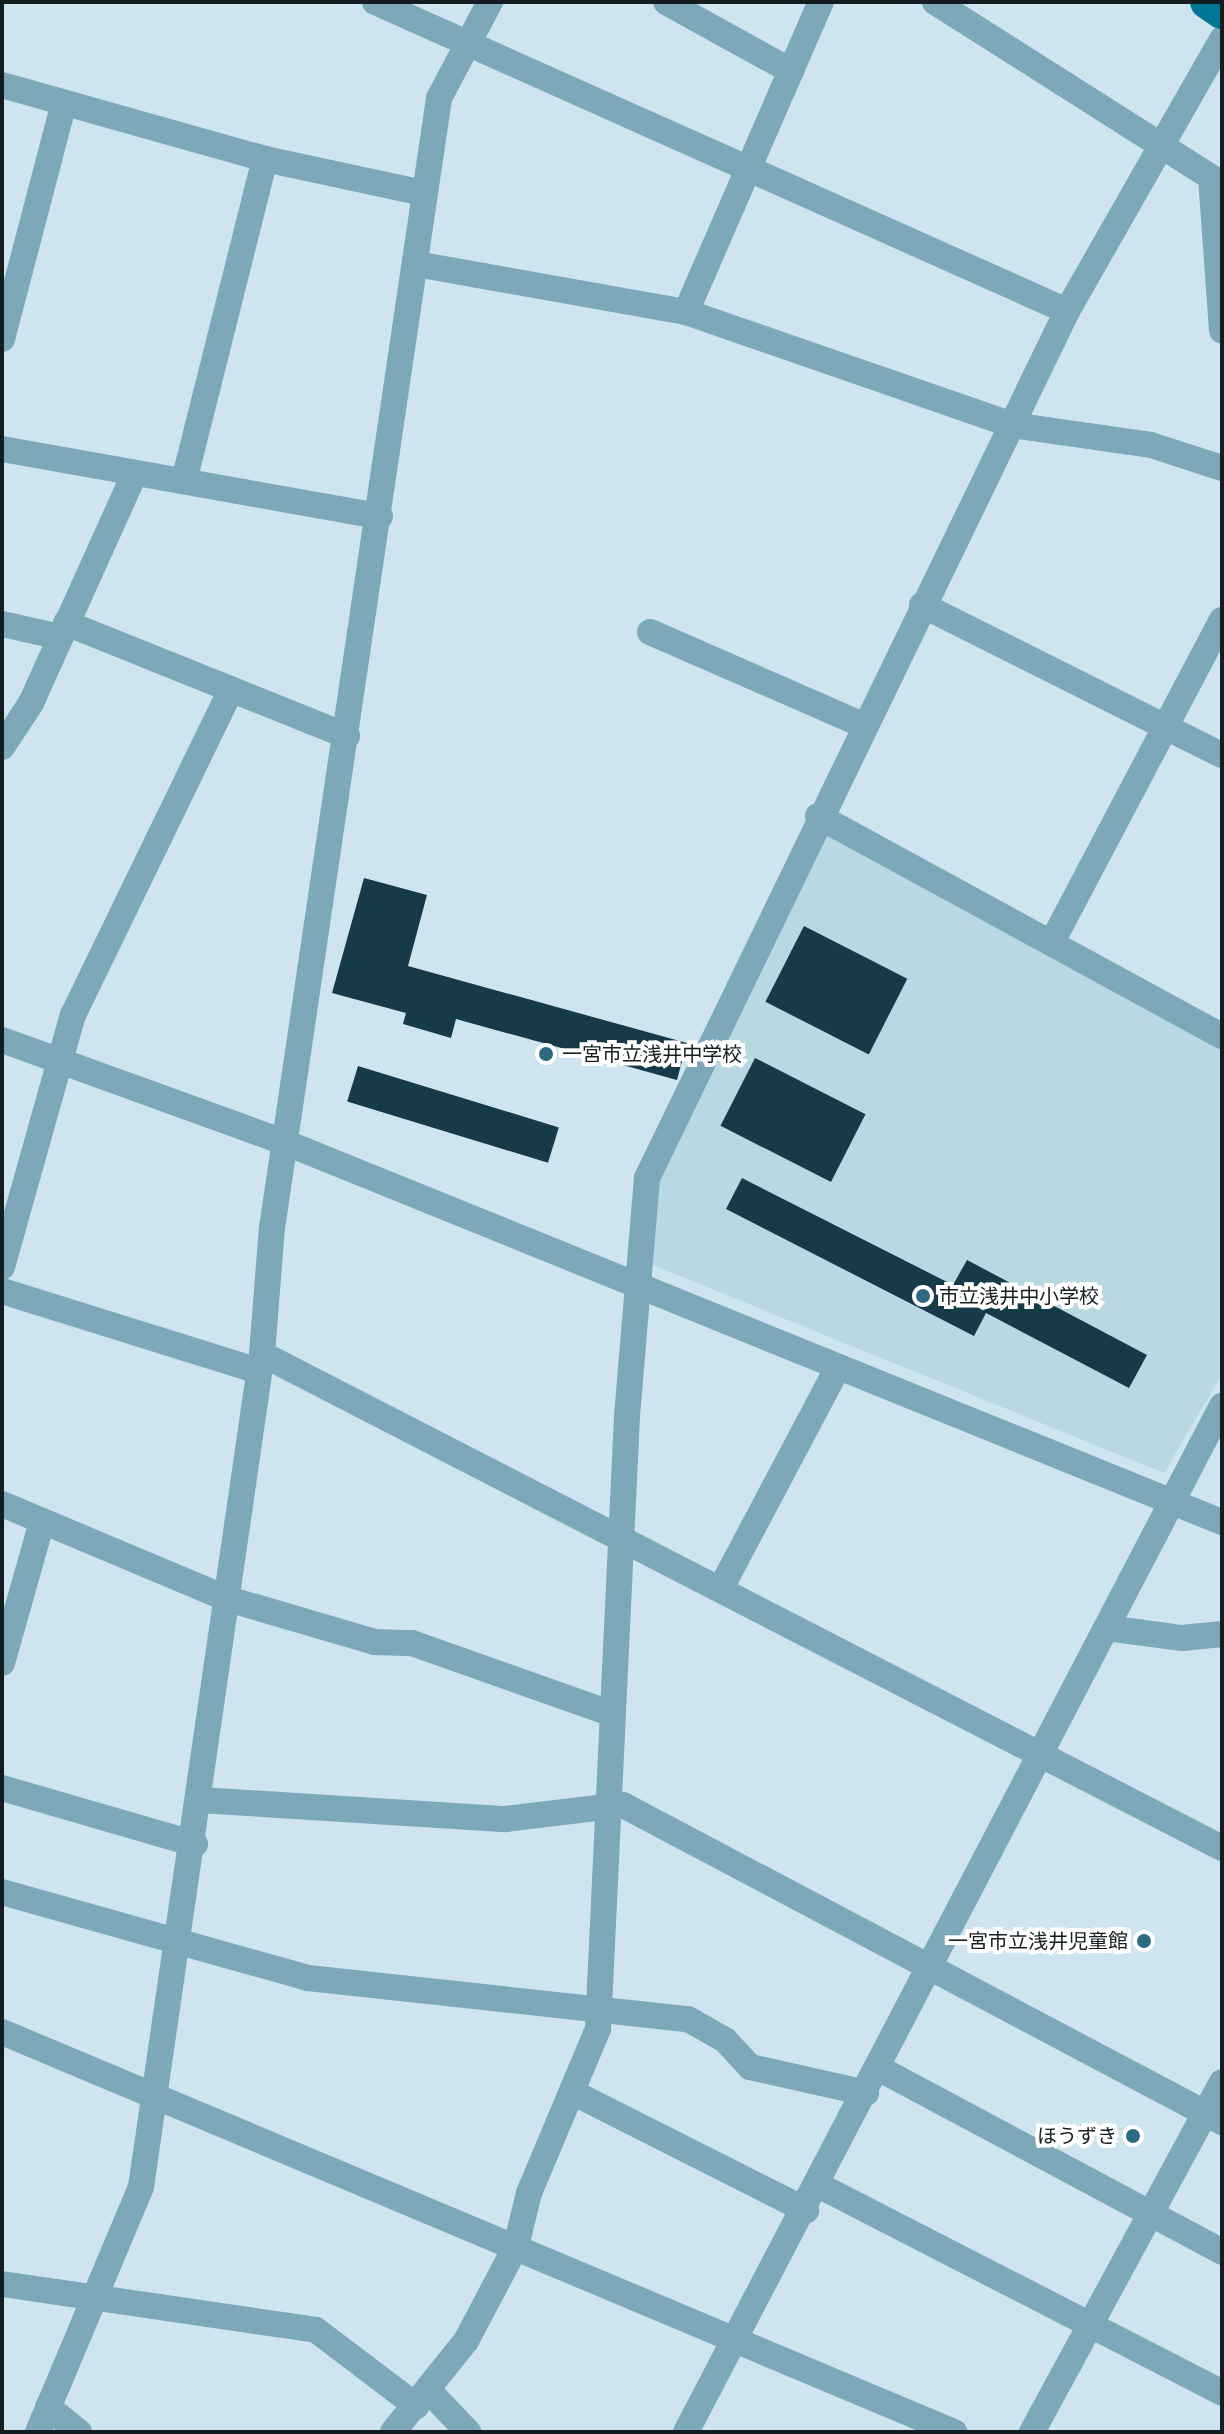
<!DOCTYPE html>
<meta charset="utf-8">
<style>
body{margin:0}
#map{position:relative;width:1224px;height:2434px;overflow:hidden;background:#cee4ee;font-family:"Roboto Condensed","Noto Sans JP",sans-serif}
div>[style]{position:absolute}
.built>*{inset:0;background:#bad7e4}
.building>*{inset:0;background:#163a48;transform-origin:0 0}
.minor>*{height:26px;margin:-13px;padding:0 13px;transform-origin:13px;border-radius:13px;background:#7da8ba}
.major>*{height:34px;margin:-17px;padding:0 17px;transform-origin:17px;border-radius:17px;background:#007697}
.dots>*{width:22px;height:22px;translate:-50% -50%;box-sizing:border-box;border:4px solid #fff;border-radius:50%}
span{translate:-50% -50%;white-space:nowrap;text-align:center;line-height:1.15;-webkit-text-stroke:8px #fff;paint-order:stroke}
.poi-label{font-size:20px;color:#141c1f}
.left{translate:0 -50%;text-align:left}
.right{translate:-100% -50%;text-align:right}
.frame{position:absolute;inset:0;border:4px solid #141c1f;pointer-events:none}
</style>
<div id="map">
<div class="built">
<div style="clip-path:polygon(837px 835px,1222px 1047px,1222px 1374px,1164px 1473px,648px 1263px,660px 1173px,821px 836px)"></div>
</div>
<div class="building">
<div style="clip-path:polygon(364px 878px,427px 895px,408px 966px,687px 1043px,677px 1080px,456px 1019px,451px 1038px,403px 1024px,406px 1013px,332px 993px)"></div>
<div style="left:804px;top:926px;width:116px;height:85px;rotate:27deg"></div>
<div style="left:755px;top:1058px;width:124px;height:76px;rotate:27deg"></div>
<div style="left:358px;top:1066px;width:210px;height:37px;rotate:17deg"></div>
<div style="clip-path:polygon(742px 1178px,953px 1285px,967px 1260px,1147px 1355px,1129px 1388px,986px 1313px,974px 1336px,726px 1209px)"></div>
</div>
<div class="minor">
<div style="left:375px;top:2px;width:758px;rotate:24.06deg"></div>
<div style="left:666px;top:2px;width:143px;rotate:28.9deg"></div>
<div style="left:935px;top:2px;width:327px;rotate:32.4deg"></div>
<div style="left:1211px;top:177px;width:154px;rotate:85.9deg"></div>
<div style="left:2px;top:85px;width:273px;rotate:15.7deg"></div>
<div style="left:265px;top:159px;width:163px;rotate:12.1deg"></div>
<div style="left:416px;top:264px;width:274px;rotate:10.1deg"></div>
<div style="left:686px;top:312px;width:345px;rotate:19.1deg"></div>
<div style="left:1012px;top:425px;width:140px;rotate:8.2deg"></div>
<div style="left:1151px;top:445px;width:75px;rotate:17.9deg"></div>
<div style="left:686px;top:312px;width:338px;rotate:-66.5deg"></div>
<div style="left:2px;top:339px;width:244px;rotate:-75.3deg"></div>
<div style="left:2px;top:449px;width:384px;rotate:10.1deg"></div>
<div style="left:184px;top:481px;width:332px;rotate:-75.9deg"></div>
<div style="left:922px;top:605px;width:335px;rotate:26.6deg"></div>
<div style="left:66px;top:623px;width:303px;rotate:21.9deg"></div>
<div style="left:2px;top:624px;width:59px;rotate:12.6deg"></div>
<div style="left:650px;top:632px;width:230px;rotate:23.6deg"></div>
<div style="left:2px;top:747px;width:53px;rotate:-56.6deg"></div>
<div style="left:31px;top:703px;width:252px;rotate:-65.7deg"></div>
<div style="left:818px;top:816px;width:460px;rotate:28.6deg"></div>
<div style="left:1052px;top:942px;width:364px;rotate:-62.2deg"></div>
<div style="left:2px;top:1040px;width:305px;rotate:19.9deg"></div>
<div style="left:289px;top:1144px;width:1007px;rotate:22.06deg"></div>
<div style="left:2px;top:1267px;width:262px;rotate:-74.3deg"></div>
<div style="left:73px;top:1015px;width:362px;rotate:-64.1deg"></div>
<div style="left:2px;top:1291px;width:269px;rotate:17.3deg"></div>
<div style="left:262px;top:1354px;width:1080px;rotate:27.23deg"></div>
<div style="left:2px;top:1504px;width:245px;rotate:22.8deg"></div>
<div style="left:228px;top:1599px;width:153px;rotate:16.3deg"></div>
<div style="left:375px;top:1642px;width:37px;rotate:2deg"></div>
<div style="left:412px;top:1643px;width:212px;rotate:19.5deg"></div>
<div style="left:721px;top:1588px;width:250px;rotate:-62.1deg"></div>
<div style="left:1107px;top:1628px;width:76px;rotate:7.6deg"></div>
<div style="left:1182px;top:1638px;width:40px;rotate:-5.7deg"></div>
<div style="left:2px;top:1663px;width:147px;rotate:-74.2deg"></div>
<div style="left:2px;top:1788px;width:201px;rotate:16.2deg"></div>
<div style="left:200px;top:1800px;width:306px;rotate:3.6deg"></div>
<div style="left:505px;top:1819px;width:119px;rotate:-6.8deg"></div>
<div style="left:623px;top:1805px;width:678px;rotate:27.89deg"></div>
<div style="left:2px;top:1892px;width:318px;rotate:15.7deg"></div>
<div style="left:308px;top:1978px;width:382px;rotate:6.2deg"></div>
<div style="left:688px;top:2019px;width:43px;rotate:29.6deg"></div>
<div style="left:725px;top:2040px;width:37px;rotate:47deg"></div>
<div style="left:750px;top:2067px;width:119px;rotate:12.6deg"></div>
<div style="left:2px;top:2032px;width:1033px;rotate:22.79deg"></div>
<div style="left:878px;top:2068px;width:390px;rotate:28.1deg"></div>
<div style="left:576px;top:2094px;width:258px;rotate:26.8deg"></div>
<div style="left:820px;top:2186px;width:452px;rotate:27.2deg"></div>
<div style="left:2px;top:2284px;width:317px;rotate:8.3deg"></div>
<div style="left:316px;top:2330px;width:126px;rotate:37.2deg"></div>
<div style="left:429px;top:2391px;width:57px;rotate:46.4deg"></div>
<div style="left:48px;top:2407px;width:40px;rotate:39deg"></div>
<div style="left:38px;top:2432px;width:266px;rotate:-67.2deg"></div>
<div style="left:141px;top:2187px;width:842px;rotate:-81.74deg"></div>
<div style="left:262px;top:1354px;width:126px;rotate:-85.5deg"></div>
<div style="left:272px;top:1228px;width:1142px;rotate:-81.59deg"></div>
<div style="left:439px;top:98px;width:109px;rotate:-62deg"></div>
<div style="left:393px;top:2432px;width:117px;rotate:-51.3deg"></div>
<div style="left:466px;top:2341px;width:107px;rotate:-62.2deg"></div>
<div style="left:516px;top:2246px;width:55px;rotate:-76.2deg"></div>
<div style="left:529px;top:2193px;width:178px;rotate:-67.2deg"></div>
<div style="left:598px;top:2029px;width:614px;rotate:-87.29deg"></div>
<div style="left:627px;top:1416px;width:239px;rotate:-85.2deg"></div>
<div style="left:647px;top:1178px;width:963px;rotate:-64.15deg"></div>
<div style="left:1067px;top:311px;width:313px;rotate:-60.3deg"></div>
<div style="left:686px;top:2432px;width:1158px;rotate:-62.42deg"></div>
<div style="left:1032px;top:2432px;width:398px;rotate:-61.5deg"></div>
</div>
<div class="major">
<div style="left:1207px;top:2px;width:18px;rotate:34deg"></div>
</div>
<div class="dots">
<div style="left:546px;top:1054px;background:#2c6a80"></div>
<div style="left:923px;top:1296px;background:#2c6a80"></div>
<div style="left:1144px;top:1941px;background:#2c6a80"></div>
<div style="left:1133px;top:2136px;background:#2c6a80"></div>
</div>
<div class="poi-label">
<span class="left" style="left:562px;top:1054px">一宮市立浅井中学校</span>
<span class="left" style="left:939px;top:1296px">市立浅井中小学校</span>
<span class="right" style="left:1128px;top:1941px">一宮市立浅井児童館</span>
<span class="right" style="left:1117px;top:2136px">ほうずき</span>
</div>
<div class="frame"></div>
</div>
